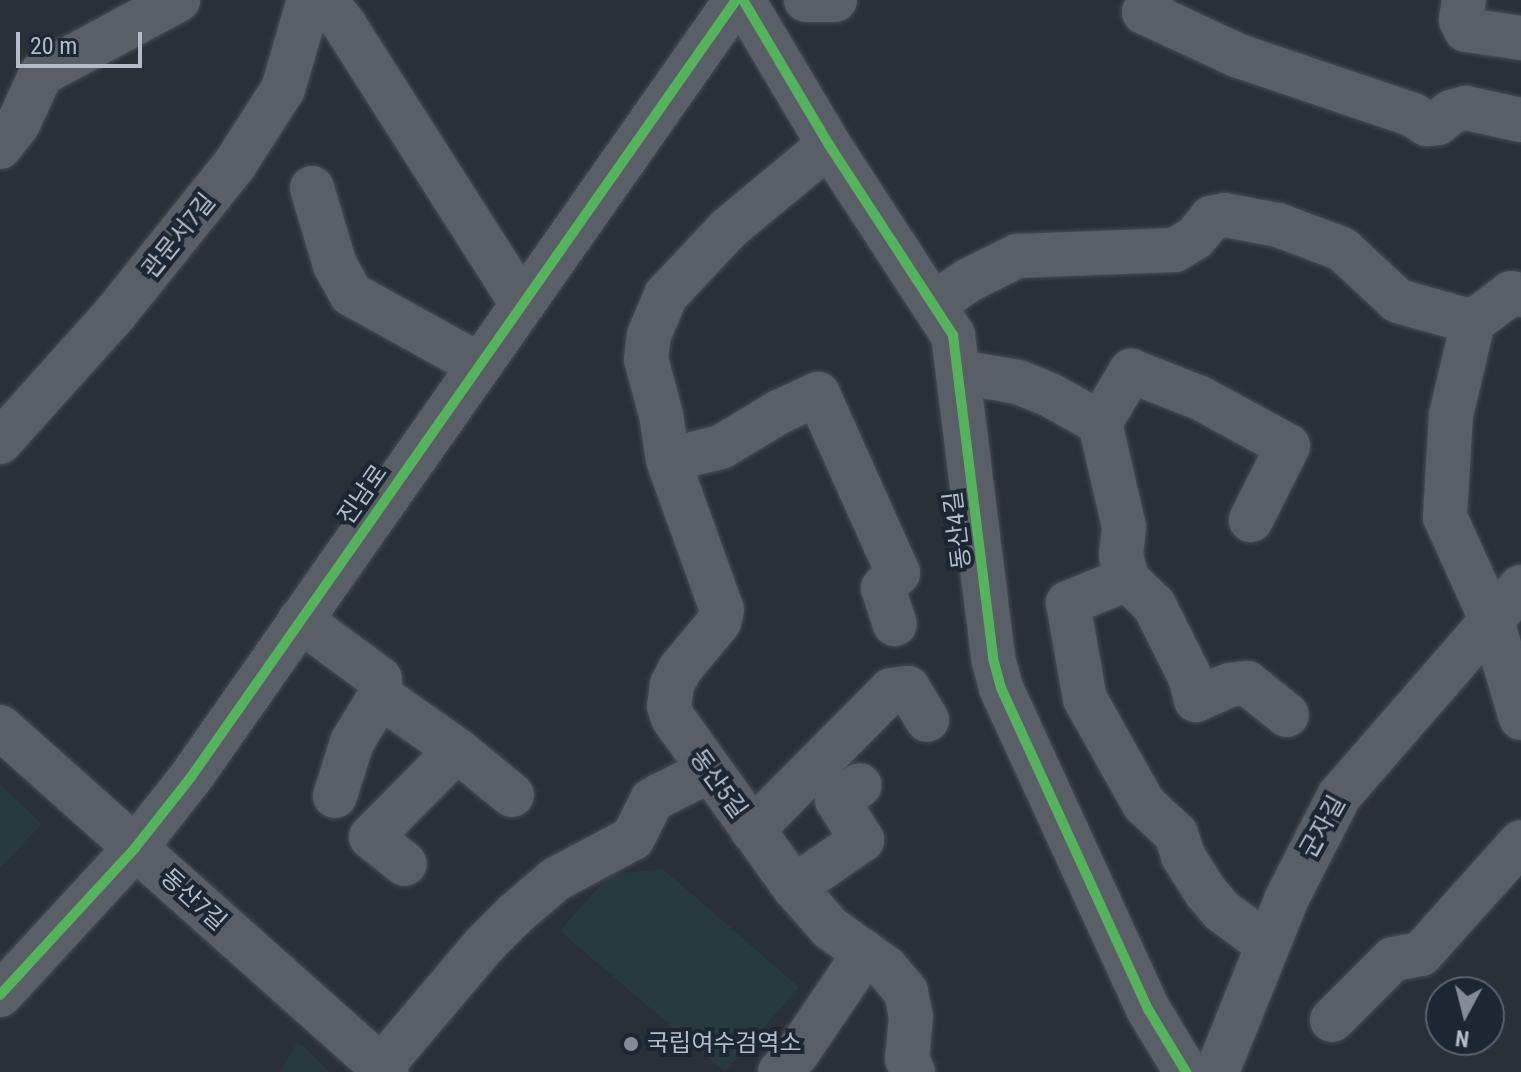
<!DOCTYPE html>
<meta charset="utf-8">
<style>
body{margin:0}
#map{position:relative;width:1521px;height:1072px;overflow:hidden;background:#2a3038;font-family:"Roboto Condensed","Noto Sans KR",sans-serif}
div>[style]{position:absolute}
.green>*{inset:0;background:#273a3e}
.roads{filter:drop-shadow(0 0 2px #484c53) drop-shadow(0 0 2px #484c53)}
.minor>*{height:44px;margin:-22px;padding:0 22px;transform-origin:22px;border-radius:22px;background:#5a5e66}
.cycleway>*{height:10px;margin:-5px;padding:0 5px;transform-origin:5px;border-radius:5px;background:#56b35d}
.dots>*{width:22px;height:22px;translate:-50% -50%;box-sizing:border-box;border:4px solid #1d2633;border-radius:50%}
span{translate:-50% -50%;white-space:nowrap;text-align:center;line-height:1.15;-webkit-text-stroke:8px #1d2633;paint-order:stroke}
.street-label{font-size:24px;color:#b4bcc9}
.poi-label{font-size:24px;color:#b4bcc9}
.left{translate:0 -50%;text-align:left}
.north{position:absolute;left:1425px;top:976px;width:80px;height:80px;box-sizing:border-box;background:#1d2633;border:2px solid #59626f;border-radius:50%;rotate:187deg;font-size:22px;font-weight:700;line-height:32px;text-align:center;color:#b4bcc9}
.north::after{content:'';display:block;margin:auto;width:28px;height:36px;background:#848b96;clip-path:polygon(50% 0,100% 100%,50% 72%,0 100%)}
.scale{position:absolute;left:16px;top:32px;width:126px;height:36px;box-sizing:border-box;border:4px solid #b4bcc9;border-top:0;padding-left:10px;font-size:24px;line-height:28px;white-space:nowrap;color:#b4bcc9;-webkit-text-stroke:6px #1d2633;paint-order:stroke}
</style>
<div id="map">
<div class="green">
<div style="clip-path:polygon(0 784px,42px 824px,0 868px)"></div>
<div style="clip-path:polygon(663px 869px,799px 987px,725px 1072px,560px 931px,610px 874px)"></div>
<div style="clip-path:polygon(297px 1043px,302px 1045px,329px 1072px,280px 1072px)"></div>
</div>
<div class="roads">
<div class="minor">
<div style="left:325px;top:0;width:33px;rotate:52deg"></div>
<div style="left:345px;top:26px;width:330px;rotate:57.5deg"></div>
<div style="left:743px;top:0;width:169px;rotate:59.3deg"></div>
<div style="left:829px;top:145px;width:227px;rotate:56.9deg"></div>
<div style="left:953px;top:335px;width:325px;rotate:82.9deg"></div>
<div style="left:993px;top:658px;width:31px;rotate:75deg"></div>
<div style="left:1001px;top:688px;width:353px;rotate:65.4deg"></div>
<div style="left:1148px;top:1009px;width:74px;rotate:58.9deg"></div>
<div style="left:806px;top:0;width:29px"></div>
<div style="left:1151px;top:0;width:14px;rotate:120deg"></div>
<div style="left:1144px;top:12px;width:105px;rotate:24.9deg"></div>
<div style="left:1239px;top:56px;width:184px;rotate:18.7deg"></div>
<div style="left:1413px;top:115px;width:17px;rotate:33deg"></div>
<div style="left:1427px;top:124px;width:11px;rotate:-5deg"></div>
<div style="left:1438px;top:123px;width:17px;rotate:-40deg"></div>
<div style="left:1451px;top:112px;width:16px;rotate:-15deg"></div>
<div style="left:1466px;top:108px;width:56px;rotate:12.3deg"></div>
<div style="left:1464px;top:0;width:20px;rotate:99deg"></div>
<div style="left:1461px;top:20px;width:11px;rotate:63deg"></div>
<div style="left:1466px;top:30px;width:56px;rotate:8.3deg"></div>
<div style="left:829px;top:145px;width:131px;rotate:140.3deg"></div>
<div style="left:728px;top:229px;width:91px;rotate:133.2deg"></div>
<div style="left:666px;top:295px;width:43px;rotate:113deg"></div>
<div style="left:649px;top:335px;width:24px;rotate:97deg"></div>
<div style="left:646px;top:359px;width:58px;rotate:75deg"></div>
<div style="left:661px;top:415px;width:46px;rotate:81.2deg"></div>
<div style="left:668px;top:460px;width:55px;rotate:-13.8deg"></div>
<div style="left:721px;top:447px;width:68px;rotate:-31.1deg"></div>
<div style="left:779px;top:412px;width:43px;rotate:-24.8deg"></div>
<div style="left:818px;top:394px;width:196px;rotate:65.9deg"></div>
<div style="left:898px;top:573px;width:21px;rotate:135deg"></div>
<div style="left:883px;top:588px;width:38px;rotate:72deg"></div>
<div style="left:0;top:147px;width:29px;rotate:-52deg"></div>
<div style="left:18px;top:124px;width:55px;rotate:-65.3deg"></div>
<div style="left:41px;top:74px;width:156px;rotate:-28.4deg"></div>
<div style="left:312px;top:188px;width:80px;rotate:73.4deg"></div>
<div style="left:335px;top:265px;width:33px;rotate:61deg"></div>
<div style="left:351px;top:294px;width:146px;rotate:29deg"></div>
<div style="left:935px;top:303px;width:41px;rotate:-34.1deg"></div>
<div style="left:969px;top:280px;width:54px;rotate:-26.6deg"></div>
<div style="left:1017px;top:256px;width:158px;rotate:-2.2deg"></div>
<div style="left:1175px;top:250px;width:23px;rotate:-31deg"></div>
<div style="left:1195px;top:238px;width:26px;rotate:-51deg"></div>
<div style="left:1211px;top:218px;width:14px;rotate:-12deg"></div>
<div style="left:1225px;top:215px;width:54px;rotate:10.7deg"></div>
<div style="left:1278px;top:225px;width:68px;rotate:20.6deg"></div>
<div style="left:1342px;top:249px;width:76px;rotate:42.9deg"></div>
<div style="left:1398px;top:301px;width:78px;rotate:15.6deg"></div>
<div style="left:1473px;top:322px;width:48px;rotate:-37.3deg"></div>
<div style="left:1511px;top:293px;width:10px;rotate:11deg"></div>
<div style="left:1473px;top:322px;width:96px;rotate:103.3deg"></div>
<div style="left:1451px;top:415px;width:102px;rotate:93.4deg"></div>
<div style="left:1445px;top:517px;width:114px;rotate:65.7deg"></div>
<div style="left:1492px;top:621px;width:101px;rotate:73.4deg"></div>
<div style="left:959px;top:372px;width:60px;rotate:9.6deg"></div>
<div style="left:1018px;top:382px;width:35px;rotate:22deg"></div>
<div style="left:1050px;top:395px;width:57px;rotate:29.2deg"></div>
<div style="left:1100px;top:423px;width:107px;rotate:77deg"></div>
<div style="left:1124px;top:527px;width:28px;rotate:96deg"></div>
<div style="left:1121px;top:555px;width:25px;rotate:76deg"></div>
<div style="left:1127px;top:579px;width:64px;rotate:157.9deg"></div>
<div style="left:1068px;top:603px;width:97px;rotate:80deg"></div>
<div style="left:1085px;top:699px;width:120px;rotate:60.7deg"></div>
<div style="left:1144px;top:804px;width:44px;rotate:43.2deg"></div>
<div style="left:1176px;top:834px;width:23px;rotate:72deg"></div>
<div style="left:1183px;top:856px;width:41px;rotate:57.8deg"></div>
<div style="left:1205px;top:891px;width:26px;rotate:50deg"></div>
<div style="left:1222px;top:911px;width:56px;rotate:36.3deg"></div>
<div style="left:1100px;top:423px;width:61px;rotate:-59.2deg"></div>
<div style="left:1131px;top:371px;width:74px;rotate:21.4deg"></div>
<div style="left:1200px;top:398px;width:100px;rotate:28.6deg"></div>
<div style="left:1288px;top:446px;width:83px;rotate:116.6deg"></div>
<div style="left:0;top:442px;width:171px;rotate:-48.1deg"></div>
<div style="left:114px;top:315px;width:193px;rotate:-51.3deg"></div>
<div style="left:235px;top:164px;width:89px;rotate:-57.4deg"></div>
<div style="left:283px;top:89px;width:93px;rotate:-73.7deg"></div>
<div style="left:668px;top:460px;width:159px;rotate:70.2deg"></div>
<div style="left:722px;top:610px;width:12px;rotate:104deg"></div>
<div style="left:719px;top:622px;width:61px;rotate:129.7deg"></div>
<div style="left:680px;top:669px;width:18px;rotate:117deg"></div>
<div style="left:672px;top:685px;width:21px;rotate:98deg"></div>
<div style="left:669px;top:706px;width:13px;rotate:72deg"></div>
<div style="left:673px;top:718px;width:208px;rotate:54.4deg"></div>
<div style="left:794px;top:887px;width:55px;rotate:48.7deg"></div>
<div style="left:830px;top:928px;width:69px;rotate:35.5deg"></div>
<div style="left:886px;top:968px;width:31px;rotate:50deg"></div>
<div style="left:906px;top:992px;width:25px;rotate:79deg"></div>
<div style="left:911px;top:1017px;width:42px;rotate:95.4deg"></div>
<div style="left:907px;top:1059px;width:14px;rotate:65deg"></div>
<div style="left:1127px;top:579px;width:37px;rotate:44deg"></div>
<div style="left:1154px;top:605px;width:80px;rotate:63.4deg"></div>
<div style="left:1190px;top:677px;width:24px;rotate:75deg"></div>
<div style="left:1196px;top:700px;width:37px;rotate:-24deg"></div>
<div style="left:1230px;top:685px;width:17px;rotate:-7deg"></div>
<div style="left:1247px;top:683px;width:51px;rotate:38.7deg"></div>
<div style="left:300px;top:620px;width:99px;rotate:36.4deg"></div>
<div style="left:380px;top:679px;width:17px;rotate:90deg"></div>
<div style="left:380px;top:696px;width:94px;rotate:35deg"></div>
<div style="left:457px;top:750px;width:122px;rotate:134.7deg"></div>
<div style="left:371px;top:837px;width:43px;rotate:38.5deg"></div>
<div style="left:0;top:727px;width:518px;rotate:41.72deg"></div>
<div style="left:457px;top:750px;width:71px;rotate:39.3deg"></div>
<div style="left:335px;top:796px;width:57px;rotate:-72.5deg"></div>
<div style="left:352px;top:742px;width:54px;rotate:-58.7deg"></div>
<div style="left:752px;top:830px;width:197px;rotate:-45.2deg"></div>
<div style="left:891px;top:690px;width:17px;rotate:-7deg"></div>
<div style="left:908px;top:688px;width:37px;rotate:59deg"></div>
<div style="left:794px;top:887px;width:83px;rotate:-34.7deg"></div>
<div style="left:862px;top:840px;width:47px;rotate:-122deg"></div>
<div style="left:837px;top:800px;width:27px;rotate:-33deg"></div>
<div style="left:0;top:995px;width:200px;rotate:-47.4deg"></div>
<div style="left:135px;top:848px;width:90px;rotate:-51.7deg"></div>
<div style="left:191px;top:777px;width:949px;rotate:-54.95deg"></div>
<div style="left:1332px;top:1020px;width:86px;rotate:-45deg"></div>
<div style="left:1393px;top:959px;width:28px;rotate:-10deg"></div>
<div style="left:1421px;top:954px;width:150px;rotate:-48.2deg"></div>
<div style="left:381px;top:1067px;width:160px;rotate:-49.8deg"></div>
<div style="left:484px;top:945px;width:44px;rotate:-45deg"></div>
<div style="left:515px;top:914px;width:54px;rotate:-40.5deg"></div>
<div style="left:556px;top:879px;width:87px;rotate:-28deg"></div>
<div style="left:633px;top:838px;width:42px;rotate:-63.4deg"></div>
<div style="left:652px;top:800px;width:8px;rotate:-30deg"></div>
<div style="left:659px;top:796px;width:56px;rotate:-26.6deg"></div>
<div style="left:780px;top:1072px;width:27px;rotate:-48deg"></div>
<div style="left:798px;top:1052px;width:120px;rotate:-55.9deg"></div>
<div style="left:1217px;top:1072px;width:185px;rotate:-68.1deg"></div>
<div style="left:1286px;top:900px;width:117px;rotate:-63deg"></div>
<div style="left:1339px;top:796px;width:277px;rotate:-49deg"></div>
</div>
</div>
<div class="cycleway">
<div style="left:743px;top:0;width:169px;rotate:59.3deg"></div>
<div style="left:829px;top:145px;width:227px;rotate:56.9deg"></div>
<div style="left:953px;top:335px;width:325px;rotate:82.9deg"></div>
<div style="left:993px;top:658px;width:31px;rotate:75deg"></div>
<div style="left:1001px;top:688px;width:353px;rotate:65.4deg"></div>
<div style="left:1148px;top:1009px;width:74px;rotate:58.9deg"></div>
<div style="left:0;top:995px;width:200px;rotate:-47.4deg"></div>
<div style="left:135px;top:848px;width:90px;rotate:-51.7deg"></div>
<div style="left:191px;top:777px;width:949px;rotate:-54.95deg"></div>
</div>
<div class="dots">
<div style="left:631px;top:1044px;background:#848b96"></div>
</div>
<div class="street-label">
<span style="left:179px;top:236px;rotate:-51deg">관문서7길</span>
<span style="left:363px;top:495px;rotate:-55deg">진남로</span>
<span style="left:958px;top:530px;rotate:-97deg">동산4길</span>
<span style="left:718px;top:784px;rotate:54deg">동산5길</span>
<span style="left:1323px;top:827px;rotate:-61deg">군자길</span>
<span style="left:193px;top:900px;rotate:42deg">동산7길</span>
</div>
<div class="poi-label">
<span class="left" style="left:647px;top:1044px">국립여수검역소</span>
</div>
<div class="north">N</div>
<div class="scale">20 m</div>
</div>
